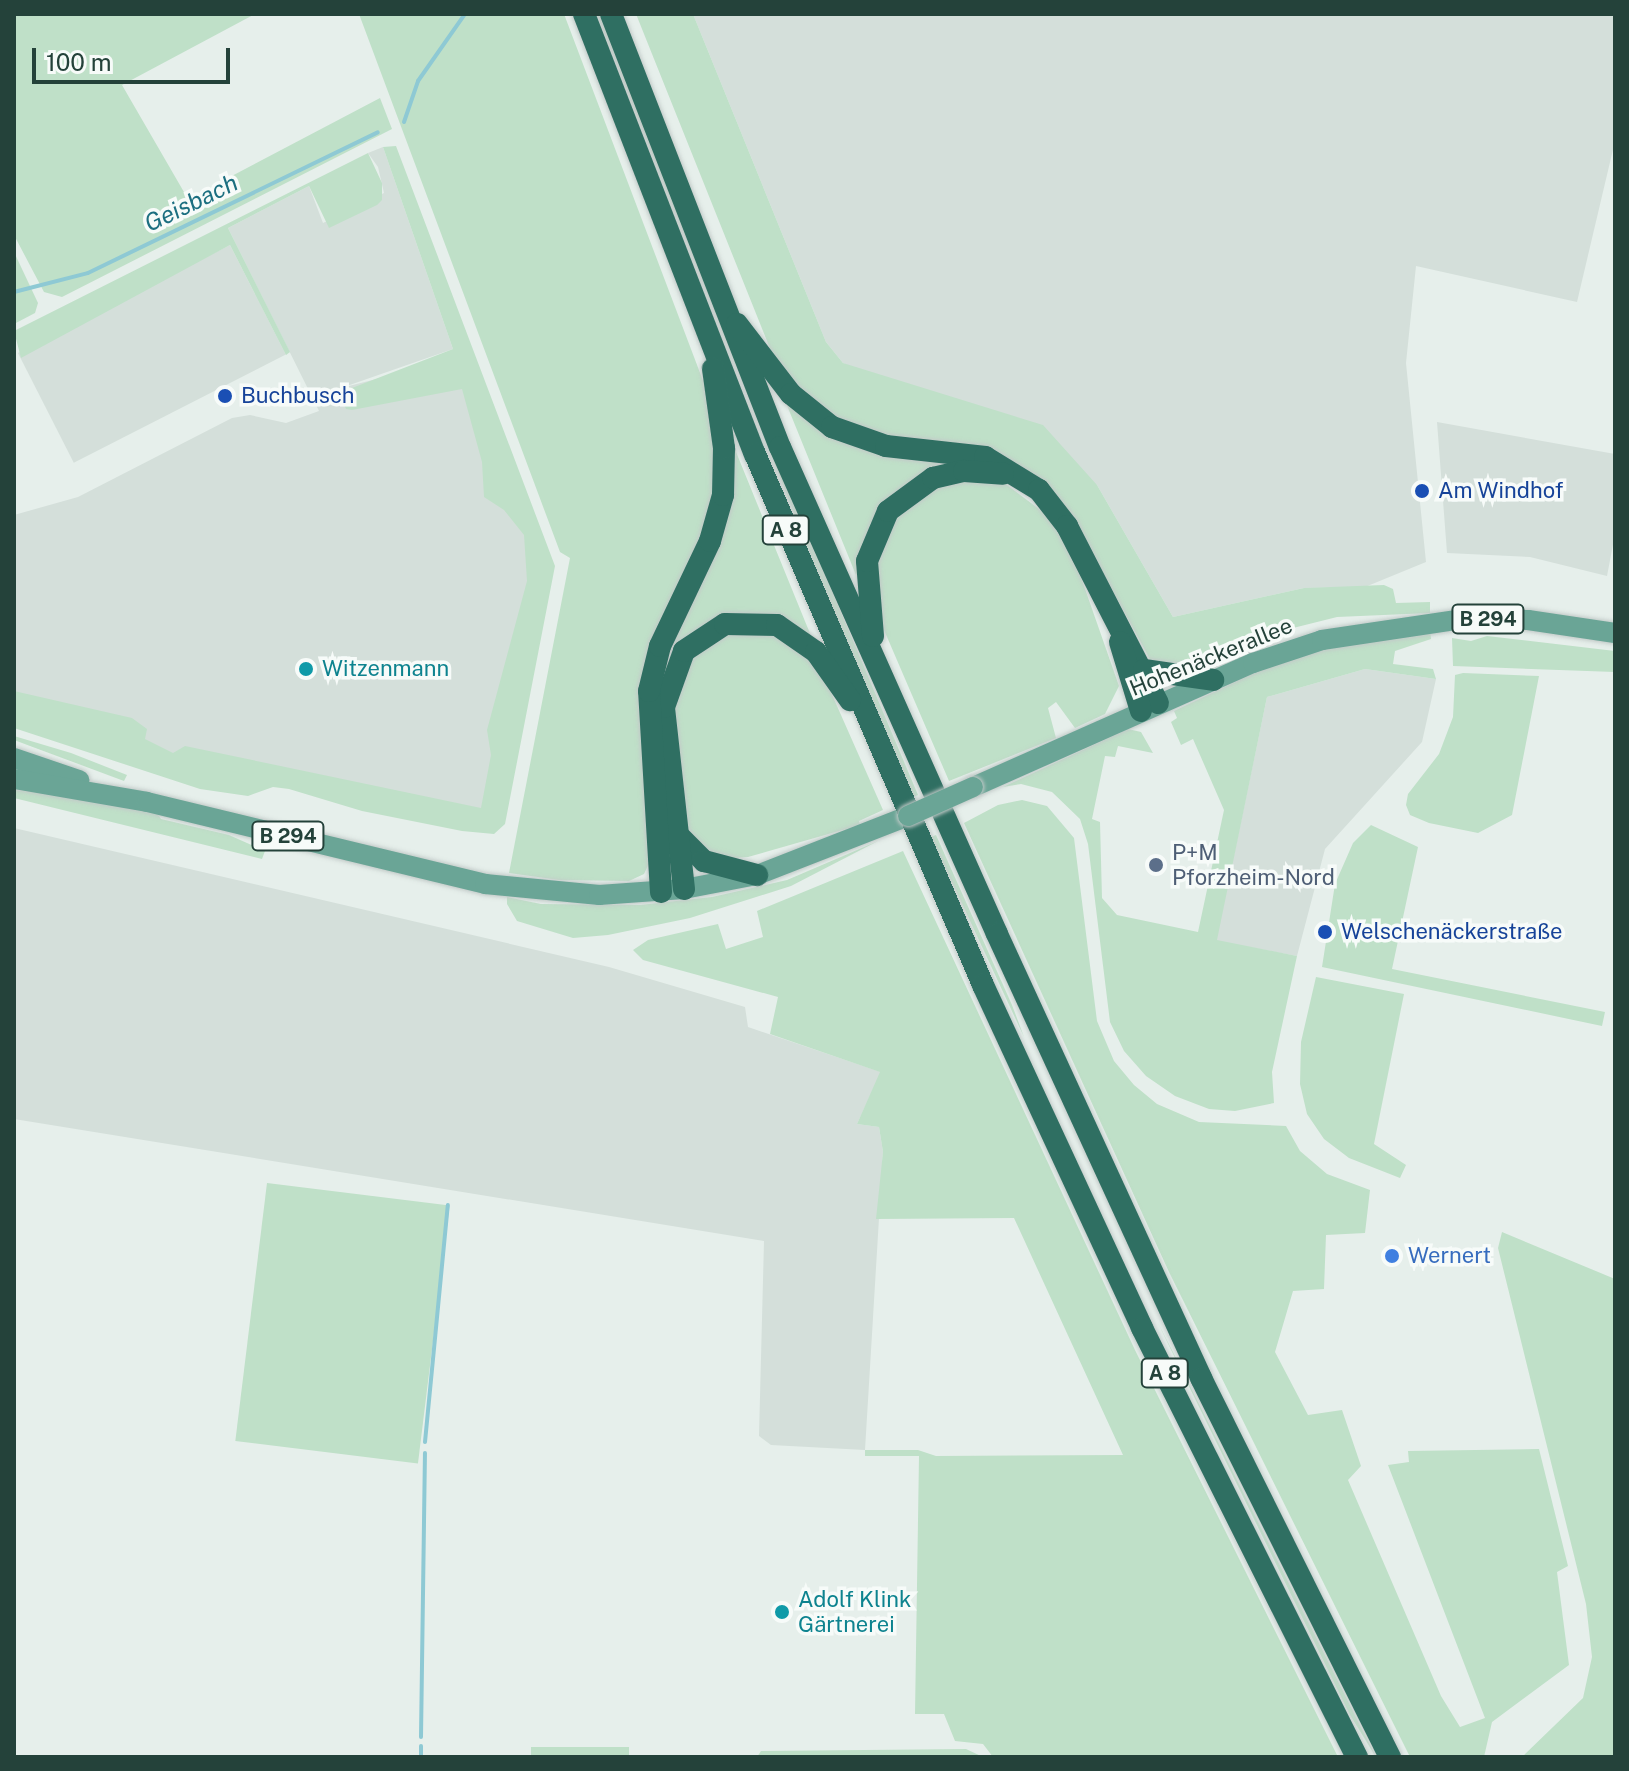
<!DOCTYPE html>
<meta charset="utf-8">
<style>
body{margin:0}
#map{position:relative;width:1629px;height:1771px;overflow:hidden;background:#e6efeb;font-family:"Public Sans",sans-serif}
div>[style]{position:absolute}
.built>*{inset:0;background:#d4dfda;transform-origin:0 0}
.green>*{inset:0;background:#bfe0c8;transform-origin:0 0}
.stream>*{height:4px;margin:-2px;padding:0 2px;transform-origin:2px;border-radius:2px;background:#8ec9d4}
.roads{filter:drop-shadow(0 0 2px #c2cac8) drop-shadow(0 0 2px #c2cac8)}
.primary>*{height:20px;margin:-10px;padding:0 10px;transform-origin:10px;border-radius:10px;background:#6aa596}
.highway>*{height:22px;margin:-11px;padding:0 11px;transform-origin:11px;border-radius:11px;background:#2f6f62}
.bridges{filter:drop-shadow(0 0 2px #c2cac8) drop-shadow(0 0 2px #c2cac8)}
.primary-bridge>*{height:20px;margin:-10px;padding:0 10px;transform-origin:10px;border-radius:10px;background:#6aa596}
.dots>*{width:22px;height:22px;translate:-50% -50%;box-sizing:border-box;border:4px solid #f7fbf9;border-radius:50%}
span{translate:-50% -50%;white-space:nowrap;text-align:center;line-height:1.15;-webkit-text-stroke:7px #f7fbf9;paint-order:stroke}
.shield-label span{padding:2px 6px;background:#f7fbf9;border:2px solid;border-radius:6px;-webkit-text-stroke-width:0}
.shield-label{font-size:20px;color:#24423a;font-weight:700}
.transit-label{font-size:22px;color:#164399}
.left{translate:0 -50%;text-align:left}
.street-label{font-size:22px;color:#24423a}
.culture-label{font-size:22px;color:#0d838f}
.service-label{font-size:22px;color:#4e5e75}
.shop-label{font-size:22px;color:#366cbe}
.water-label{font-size:24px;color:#1c6f80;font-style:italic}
.frame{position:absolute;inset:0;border:16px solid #24423a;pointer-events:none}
.scale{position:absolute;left:32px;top:48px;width:198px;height:36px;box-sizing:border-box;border:4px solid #24423a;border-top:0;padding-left:10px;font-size:24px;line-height:28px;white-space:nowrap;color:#24423a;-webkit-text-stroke:6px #f7fbf9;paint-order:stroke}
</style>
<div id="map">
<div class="built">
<div style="clip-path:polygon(693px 14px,1615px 14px,1615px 141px,1577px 302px,1416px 266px,1406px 363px,1426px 562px,1365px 587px,1304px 588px,1173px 617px,1097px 485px,843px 363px,826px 342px)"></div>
<div style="clip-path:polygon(383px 147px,453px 349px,341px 388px,467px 356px,537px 546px,491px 812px,174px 764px,14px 715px,14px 515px,78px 497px,232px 418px,250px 415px,286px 423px,319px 411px,228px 228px,309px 186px,323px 223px,384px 193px,378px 167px,368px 153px)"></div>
<div style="left:230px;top:245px;width:123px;height:238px;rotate:63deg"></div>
<div style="clip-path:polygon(1437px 422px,1615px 454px,1615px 534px,1607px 576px,1530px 557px,1447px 553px)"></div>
<div style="clip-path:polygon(1365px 669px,1436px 679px,1422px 742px,1325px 849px,1297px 956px,1216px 941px,1267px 697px)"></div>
<div style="clip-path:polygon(14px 828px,609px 967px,745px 1007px,748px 1027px,881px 1072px,857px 1124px,879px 1127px,883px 1152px,865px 1450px,771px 1445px,759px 1436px,764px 1241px,14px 1119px)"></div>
</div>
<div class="green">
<div style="clip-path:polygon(14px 14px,255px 14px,122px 85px,188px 199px,380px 98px,392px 129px,62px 297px,44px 292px,14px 235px)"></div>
<div style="clip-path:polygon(359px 14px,564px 14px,705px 386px,715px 423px,716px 500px,665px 619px,651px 859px,644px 874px,629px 881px,559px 880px,509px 873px,570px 558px,560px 552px)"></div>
<div style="clip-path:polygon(597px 14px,602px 14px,771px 446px,918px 795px,913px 797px,813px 561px)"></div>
<div style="clip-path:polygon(636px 14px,693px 14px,826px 342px,843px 363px,1043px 425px,1097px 485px,1173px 617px,1304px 588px,1384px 585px,1393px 589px,1396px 603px,1430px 602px,1430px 613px,1337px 617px,1289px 629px,1190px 668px,1152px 663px,1073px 518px,1041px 479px,998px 455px,916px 444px,828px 418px,775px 361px)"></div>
<div style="clip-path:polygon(396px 146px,555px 566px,505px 824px,494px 834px,462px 831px,362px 811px,289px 789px,273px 787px,248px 796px,200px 789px,14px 728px,14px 691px,132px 718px,147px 729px,145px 739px,173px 753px,185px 746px,481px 808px,491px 755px,487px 730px,527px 581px,524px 535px,504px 510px,484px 497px,482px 462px,462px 389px,352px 410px,346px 409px,339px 393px,453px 349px,383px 147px)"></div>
<div style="clip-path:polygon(368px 153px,382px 183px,382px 200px,377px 205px,329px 228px,309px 186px,228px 228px,290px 352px,286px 355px,230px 245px,21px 358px,14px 331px)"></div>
<div style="clip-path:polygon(14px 252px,38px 303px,35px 313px,14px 324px)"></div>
<div style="clip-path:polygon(784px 398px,804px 414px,967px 459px,911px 483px,856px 575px)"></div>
<div style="clip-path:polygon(734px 447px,811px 636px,758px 615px,673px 656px,670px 873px,657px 687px)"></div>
<div style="clip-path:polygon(940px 481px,1003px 482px,1051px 518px,1077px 566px,1119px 686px,1105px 714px,1075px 728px,1056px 702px,1048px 708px,1056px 738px,949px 781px,881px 623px,872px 581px,886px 523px)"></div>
<div style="clip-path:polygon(1430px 628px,1431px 639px,1395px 651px,1393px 664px,1433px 669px,1436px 679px,1365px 669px,1267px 697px,1217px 940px,1297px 956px,1272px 1072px,1274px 1103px,1235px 1111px,1209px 1109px,1175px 1096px,1146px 1076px,1124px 1051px,1110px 1022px,1088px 844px,1080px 819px,1052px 792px,1021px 784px,1003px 787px,1128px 729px,1141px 732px,1153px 753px,1118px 746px,1115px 757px,1105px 756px,1092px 819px,1100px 822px,1102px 898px,1117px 915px,1198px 932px,1224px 810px,1193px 739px,1181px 745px,1171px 722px,1177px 718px,1174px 711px,1267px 667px,1328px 648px)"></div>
<div style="clip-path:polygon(777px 632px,822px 672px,883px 810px,859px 821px,860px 825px,748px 857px,722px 859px,687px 835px,670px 713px,679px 672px,714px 636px)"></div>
<div style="clip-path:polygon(1487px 636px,1615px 651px,1615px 672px,1453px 666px,1452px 638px,1471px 641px)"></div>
<div style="clip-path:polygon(1463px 673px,1539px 676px,1512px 815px,1478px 833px,1429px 823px,1410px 815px,1406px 805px,1408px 794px,1439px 754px,1453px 717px,1455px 675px)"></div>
<div style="clip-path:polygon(14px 736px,71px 753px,127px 775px,124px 781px,14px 740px)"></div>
<div style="clip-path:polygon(14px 790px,81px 797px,157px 813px,161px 819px,229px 835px,265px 851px,262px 859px,14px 798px)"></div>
<div style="clip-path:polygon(1022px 800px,1047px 806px,1074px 838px,1097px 1021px,1114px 1061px,1134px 1085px,1157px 1104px,1199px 1122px,1286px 1126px,1300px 1151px,1327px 1174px,1370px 1190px,1365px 1233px,1326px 1235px,1324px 1289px,1293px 1291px,1275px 1352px,1308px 1415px,1342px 1410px,1361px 1466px,1348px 1480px,1441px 1696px,1460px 1727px,1485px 1718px,1388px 1465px,1409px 1462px,1408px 1451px,1539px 1449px,1568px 1566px,1557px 1572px,1569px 1665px,1492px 1722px,1484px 1757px,1410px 1757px,1169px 1272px,964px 823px,998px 805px)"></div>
<div style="clip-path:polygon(1371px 825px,1418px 847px,1392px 969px,1605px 1012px,1602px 1026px,1322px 967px,1335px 884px,1353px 843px)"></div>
<div style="clip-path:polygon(936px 835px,1012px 1005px,1024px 1037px,931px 837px)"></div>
<div style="clip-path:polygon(878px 841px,791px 886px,690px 918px,608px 935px,573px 938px,517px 921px,507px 904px,507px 897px,541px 904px,640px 905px,712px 897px,787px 880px)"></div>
<div style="clip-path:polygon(903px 851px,1135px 1350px,1338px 1757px,993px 1757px,983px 1744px,955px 1741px,944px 1714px,915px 1714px,919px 1456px,865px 1456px,865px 1450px,918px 1450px,936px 1456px,1123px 1455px,1014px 1218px,876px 1219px,883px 1152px,879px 1127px,857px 1124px,880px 1072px,770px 1034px,778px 997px,643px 960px,633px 950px,648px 940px,718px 924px,726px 949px,763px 937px,757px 911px)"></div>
<div style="clip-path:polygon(1316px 977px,1404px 994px,1374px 1144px,1406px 1165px,1400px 1178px,1349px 1158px,1324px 1139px,1307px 1114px,1300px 1084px,1301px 1042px)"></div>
<div style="left:267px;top:1183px;width:184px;height:260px;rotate:7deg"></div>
<div style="clip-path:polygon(1502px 1232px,1615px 1279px,1615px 1757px,1522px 1757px,1583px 1698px,1592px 1657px,1586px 1604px,1498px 1248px)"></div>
<div style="clip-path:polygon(1157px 1321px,1177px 1360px,1376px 1757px,1350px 1715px)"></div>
<div style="left:531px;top:1747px;width:98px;height:10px"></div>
<div style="clip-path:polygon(966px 1749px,983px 1757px,757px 1757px,761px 1751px)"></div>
</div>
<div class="stream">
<div style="left:404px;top:122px;width:43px;rotate:-71.1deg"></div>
<div style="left:418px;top:81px;width:82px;rotate:-55deg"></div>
<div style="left:14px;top:292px;width:76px;rotate:-14.4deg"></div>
<div style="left:88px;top:273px;width:322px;rotate:-25.9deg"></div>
<div style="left:425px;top:1442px;width:238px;rotate:-84.5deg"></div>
<div style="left:421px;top:1737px;width:284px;rotate:-89.2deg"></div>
<div style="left:421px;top:1746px;width:11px;rotate:90deg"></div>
</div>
<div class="roads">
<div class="primary">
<div style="left:14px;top:758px;width:69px;rotate:18.7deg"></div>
<div style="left:14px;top:779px;width:135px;rotate:9.8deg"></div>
<div style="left:147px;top:802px;width:348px;rotate:13.6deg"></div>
<div style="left:485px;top:884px;width:115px;rotate:5.5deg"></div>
<div style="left:599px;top:895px;width:85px;rotate:-4deg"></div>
<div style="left:684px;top:889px;width:74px;rotate:-10.9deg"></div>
<div style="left:757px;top:875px;width:162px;rotate:-21.3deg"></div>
<div style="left:973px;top:787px;width:306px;rotate:-23.9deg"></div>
<div style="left:1253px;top:663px;width:73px;rotate:-18.4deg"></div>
<div style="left:1322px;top:640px;width:143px;rotate:-8.5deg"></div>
<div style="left:1463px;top:619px;width:65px;rotate:0.9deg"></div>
<div style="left:1528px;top:620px;width:88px;rotate:8.5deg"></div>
</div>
<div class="highway">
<div style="left:584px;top:14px;width:472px;rotate:68.8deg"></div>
<div style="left:755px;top:454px;width:578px;rotate:66.76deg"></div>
<div style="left:983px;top:985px;width:378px;rotate:65.1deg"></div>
<div style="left:1142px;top:1328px;width:480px;rotate:63.4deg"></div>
<div style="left:611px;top:14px;width:465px;rotate:68.7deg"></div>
<div style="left:780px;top:447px;width:533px;rotate:65.98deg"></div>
<div style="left:997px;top:934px;width:489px;rotate:65.3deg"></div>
<div style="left:1201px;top:1378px;width:424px;rotate:63.5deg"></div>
<div style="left:737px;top:324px;width:88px;rotate:52.4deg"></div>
<div style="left:791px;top:394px;width:53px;rotate:38.8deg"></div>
<div style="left:832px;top:427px;width:57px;rotate:19.4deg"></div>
<div style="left:886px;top:446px;width:100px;rotate:6.3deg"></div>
<div style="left:985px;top:457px;width:63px;rotate:31.4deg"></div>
<div style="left:1039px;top:490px;width:46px;rotate:52.1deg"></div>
<div style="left:1067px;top:526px;width:199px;rotate:62.8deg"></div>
<div style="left:873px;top:636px;width:75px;rotate:-94.6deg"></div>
<div style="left:867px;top:561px;width:54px;rotate:-67.2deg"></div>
<div style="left:888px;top:511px;width:56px;rotate:-36.3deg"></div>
<div style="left:933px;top:478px;width:32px;rotate:-13deg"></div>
<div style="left:964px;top:471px;width:39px;rotate:4deg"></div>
<div style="left:1120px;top:642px;width:72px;rotate:73.1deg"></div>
<div style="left:1144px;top:670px;width:70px;rotate:8.2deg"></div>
<div style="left:678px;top:835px;width:37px;rotate:45deg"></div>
<div style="left:704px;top:861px;width:55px;rotate:14.8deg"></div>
<div style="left:684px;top:889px;width:183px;rotate:-96.3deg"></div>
<div style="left:664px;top:707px;width:59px;rotate:-70.3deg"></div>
<div style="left:684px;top:651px;width:49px;rotate:-33.4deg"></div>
<div style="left:725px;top:624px;width:52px;rotate:1.1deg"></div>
<div style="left:777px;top:625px;width:47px;rotate:34.7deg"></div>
<div style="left:816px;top:652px;width:59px;rotate:54.7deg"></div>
<div style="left:661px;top:892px;width:201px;rotate:-93.4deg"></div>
<div style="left:649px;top:691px;width:46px;rotate:-76.3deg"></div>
<div style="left:660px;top:646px;width:116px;rotate:-64.5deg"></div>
<div style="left:710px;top:541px;width:48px;rotate:-74.2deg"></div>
<div style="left:723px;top:495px;width:47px;rotate:-88.8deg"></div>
<div style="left:724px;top:448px;width:80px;rotate:-97.9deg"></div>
</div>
</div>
<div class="bridges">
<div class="primary-bridge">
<div style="left:908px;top:816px;width:71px;rotate:-24deg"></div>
</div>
</div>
<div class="dots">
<div style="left:225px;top:396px;background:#1a4fb4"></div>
<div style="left:1422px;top:491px;background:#1a4fb4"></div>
<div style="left:306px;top:669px;background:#0f9aa8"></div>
<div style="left:1156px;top:865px;background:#5c6f8a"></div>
<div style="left:1325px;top:932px;background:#1a4fb4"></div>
<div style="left:1392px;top:1256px;background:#3f7fe0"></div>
<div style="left:782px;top:1612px;background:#0f9aa8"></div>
</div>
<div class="shield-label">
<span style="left:786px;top:530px">A 8</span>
<span style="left:1488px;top:619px">B 294</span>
<span style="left:288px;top:836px">B 294</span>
<span style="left:1165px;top:1373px">A 8</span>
</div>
<div class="transit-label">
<span class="left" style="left:241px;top:396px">Buchbusch</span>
<span class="left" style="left:1438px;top:491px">Am Windhof</span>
<span class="left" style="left:1341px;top:932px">Welschenäckerstraße</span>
</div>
<div class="street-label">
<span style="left:1211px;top:657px;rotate:-22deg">Hohenäckerallee</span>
</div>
<div class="culture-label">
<span class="left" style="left:322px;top:669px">Witzenmann</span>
<span class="left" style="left:798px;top:1612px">Adolf Klink<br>Gärtnerei</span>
</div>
<div class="service-label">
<span class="left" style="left:1172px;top:865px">P+M<br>Pforzheim-Nord</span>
</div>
<div class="shop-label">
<span class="left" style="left:1408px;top:1256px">Wernert</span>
</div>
<div class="water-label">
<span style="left:191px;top:203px;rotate:-26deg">Geisbach</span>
</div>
<div class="frame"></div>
<div class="scale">100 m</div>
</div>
